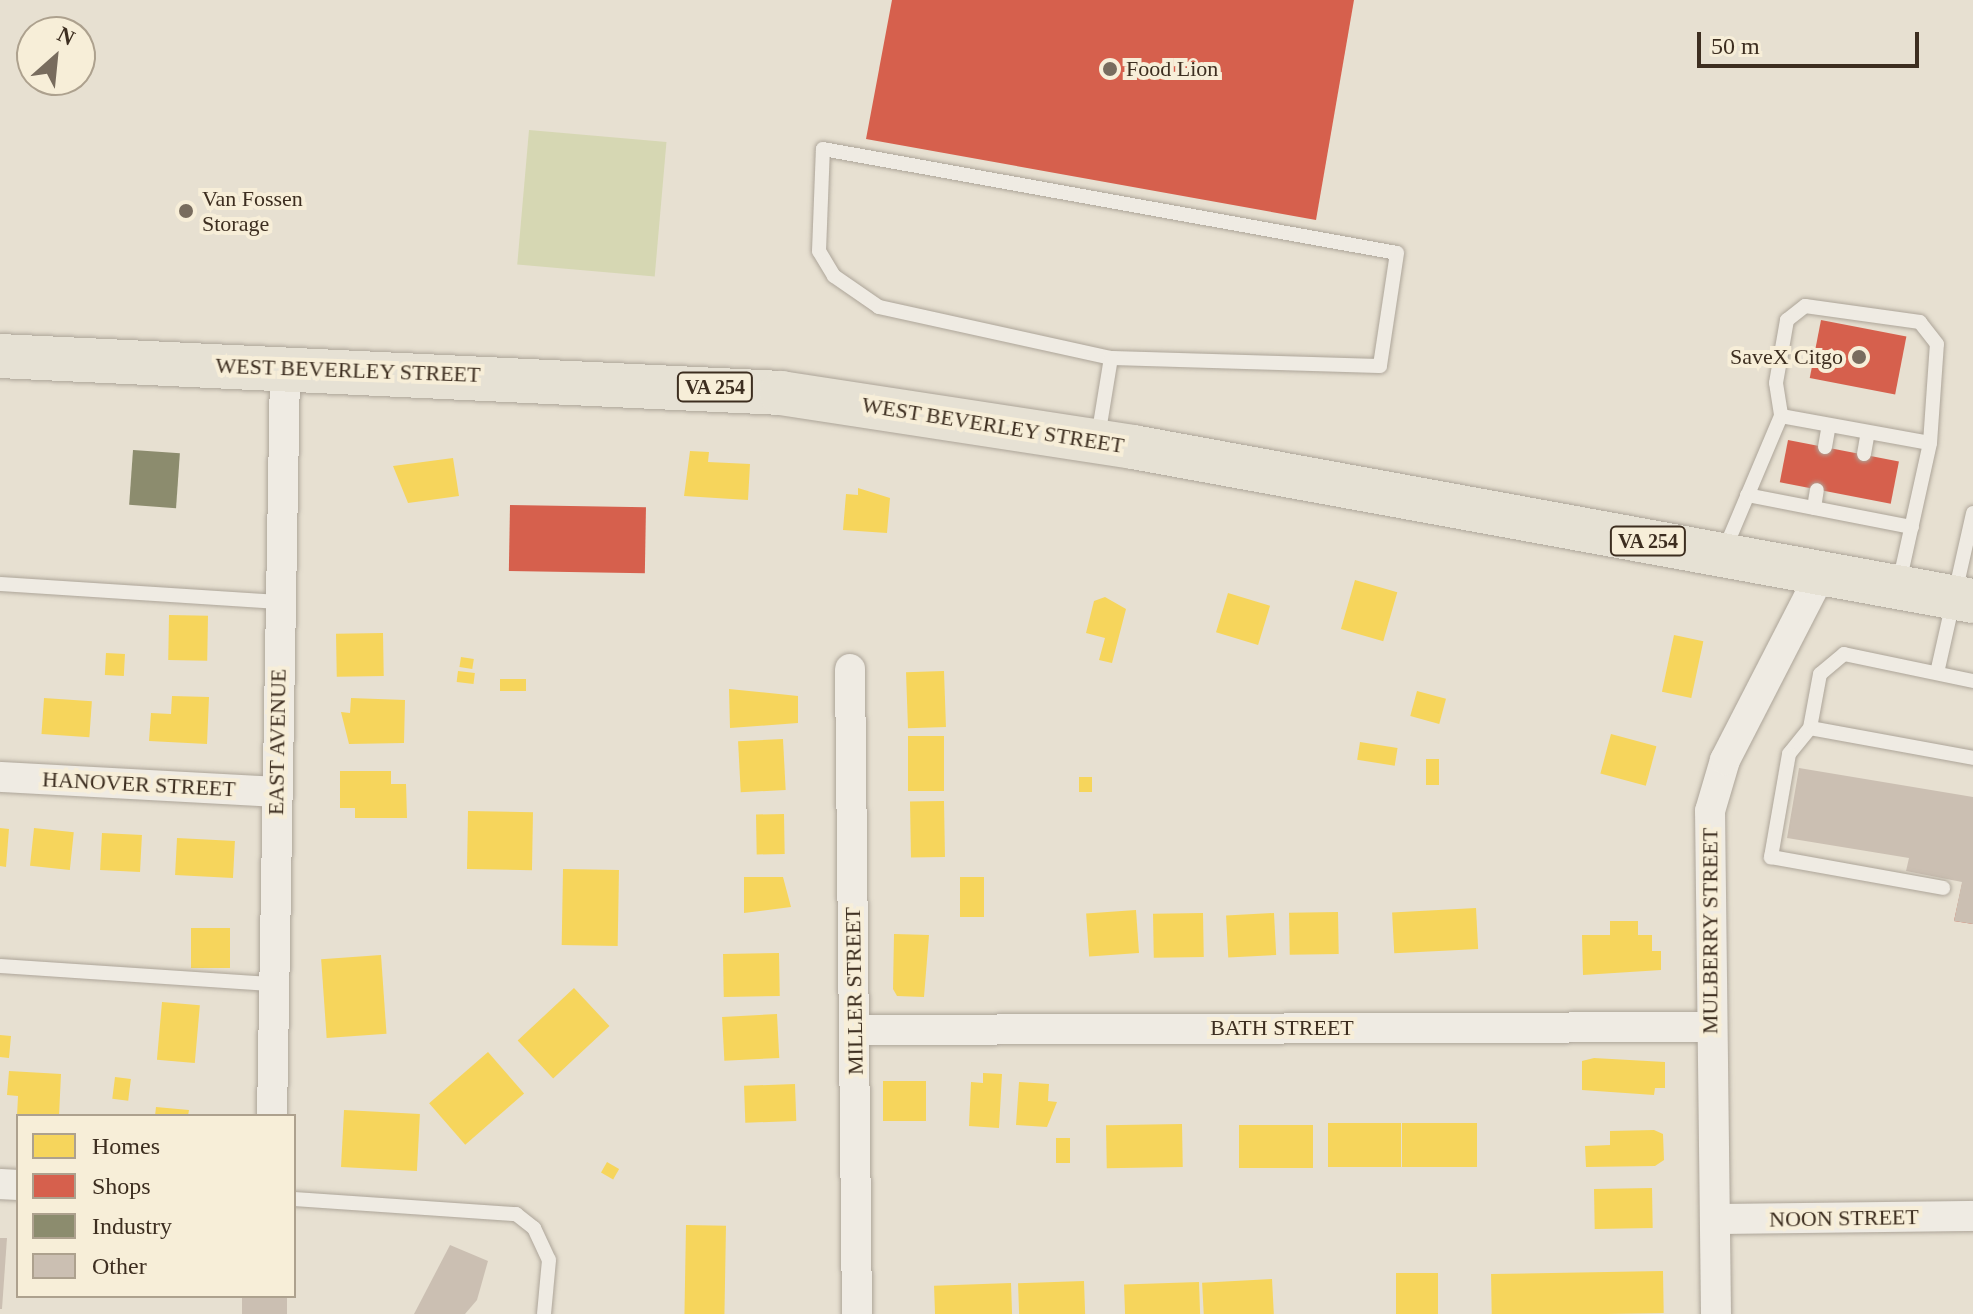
<!DOCTYPE html>
<style>
body{margin:0}
#map{position:relative;width:1973px;height:1314px;overflow:hidden;background:#e7e0d1;font-family:Georgia,serif}
div>[style]{position:absolute}
.green>*{inset:0;background:#d6d7b3;transform-origin:0 0}
.homes>*{inset:0;background:#f6d55c;transform-origin:0 0}
.shops>*{inset:0;background:#d6604d;transform-origin:0 0}
.industry>*{inset:0;background:#8c8c6e;transform-origin:0 0}
.building>*{inset:0;background:#cbbfb2;transform-origin:0 0}
.roads{filter:drop-shadow(0 0 2px #ada599) drop-shadow(0 0 2px #ada599)}
.service>*{height:14px;margin:-7px;padding:0 7px;transform-origin:7px;border-radius:7px;background:#efebe3}
.minor>*{height:30px;margin:-15px;padding:0 15px;transform-origin:15px;border-radius:15px;background:#efebe3}
.primary>*{height:44px;margin:-22px;padding:0 22px;transform-origin:22px;border-radius:22px;background:#e6e1d4}
.dots>*{width:22px;height:22px;translate:-50% -50%;box-sizing:border-box;border:4px solid #f7eed8;border-radius:50%}
span{translate:-50% -50%;white-space:nowrap;text-align:center;line-height:1.15;-webkit-text-stroke:8px #f7eed8;paint-order:stroke}
.shield-label span{padding:2px 6px;background:#f7eed8;border:2px solid;border-radius:6px;-webkit-text-stroke-width:0}
.shield-label{font-size:20px;color:#3d2e20;font-weight:700}
.poi-label{font-size:22px;color:#3d2e20}
.left{translate:0 -50%;text-align:left}
.right{translate:-100% -50%;text-align:right}
.street-label{font-size:22px;color:#3d2e20}
.legend{position:absolute;left:16px;top:1114px;width:280px;height:184px;box-sizing:border-box;background:#f7eed8;border:2px solid #ada18e;margin:0;padding:10px 14px;list-style:none;font-size:24px;color:#3d2e20}
.legend li{display:flex;align-items:center;gap:16px;height:40px}
.legend b{width:40px;border:2px solid #ada18e}
.north{position:absolute;left:16px;top:16px;width:80px;height:80px;box-sizing:border-box;background:#f7eed8;border:2px solid #ada18e;border-radius:50%;rotate:27deg;font-size:22px;font-weight:700;line-height:32px;text-align:center;color:#3d2e20}
.north::after{content:'';display:block;margin:auto;width:28px;height:36px;background:#786c5e;clip-path:polygon(50% 0,100% 100%,50% 72%,0 100%)}
.scale{position:absolute;left:1697px;top:32px;width:222px;height:36px;box-sizing:border-box;border:4px solid #3d2e20;border-top:0;padding-left:10px;font-size:24px;line-height:28px;white-space:nowrap;color:#3d2e20;-webkit-text-stroke:6px #f7eed8;paint-order:stroke}
</style>
<div id="map">
<div class="green">
<div style="left:529px;top:130px;width:138px;height:135px;rotate:5deg"></div>
</div>
<div class="homes">
<div style="clip-path:polygon(690px 451px,709px 452px,708px 462px,750px 464px,748px 500px,684px 496px)"></div>
<div style="clip-path:polygon(453px 458px,459px 496px,408px 503px,393px 466px)"></div>
<div style="clip-path:polygon(858px 488px,890px 498px,887px 533px,843px 530px,846px 494px,858px 495px)"></div>
<div style="left:1355px;top:580px;width:44px;height:51px;rotate:16deg"></div>
<div style="left:1228px;top:593px;width:44px;height:41px;rotate:17deg"></div>
<div style="clip-path:polygon(1105px 597px,1126px 609px,1112px 663px,1099px 660px,1105px 638px,1086px 633px,1094px 601px)"></div>
<div style="left:169px;top:615px;width:39px;height:45px;rotate:1deg"></div>
<div style="left:383px;top:633px;width:43px;height:47px;rotate:89deg"></div>
<div style="left:1674px;top:635px;width:30px;height:58px;rotate:12deg"></div>
<div style="left:106px;top:653px;width:19px;height:22px;rotate:3deg"></div>
<div style="left:461px;top:657px;width:13px;height:10px;rotate:9deg"></div>
<div style="left:458px;top:671px;width:17px;height:11px;rotate:7deg"></div>
<div style="left:944px;top:671px;width:56px;height:38px;rotate:88deg"></div>
<div style="left:500px;top:679px;width:26px;height:12px"></div>
<div style="clip-path:polygon(729px 689px,798px 696px,798px 723px,730px 728px)"></div>
<div style="left:1417px;top:691px;width:30px;height:26px;rotate:15deg"></div>
<div style="clip-path:polygon(172px 696px,209px 697px,207px 744px,149px 741px,151px 713px,171px 714px)"></div>
<div style="left:44px;top:698px;width:48px;height:36px;rotate:4deg"></div>
<div style="clip-path:polygon(351px 698px,405px 700px,404px 743px,349px 744px,341px 712px,350px 713px)"></div>
<div style="left:1611px;top:734px;width:47px;height:41px;rotate:15deg"></div>
<div style="left:908px;top:736px;width:36px;height:55px"></div>
<div style="left:783px;top:739px;width:51px;height:45px;rotate:87deg"></div>
<div style="left:1360px;top:742px;width:38px;height:18px;rotate:9deg"></div>
<div style="left:1426px;top:759px;width:13px;height:26px"></div>
<div style="clip-path:polygon(340px 771px,391px 771px,391px 784px,406px 784px,407px 818px,355px 818px,355px 808px,340px 808px)"></div>
<div style="left:1079px;top:777px;width:13px;height:15px"></div>
<div style="left:944px;top:801px;width:56px;height:34px;rotate:89deg"></div>
<div style="left:468px;top:811px;width:65px;height:58px;rotate:1deg"></div>
<div style="left:784px;top:814px;width:40px;height:28px;rotate:89deg"></div>
<div style="clip-path:polygon(0 828px,9px 829px,6px 867px,0 866px)"></div>
<div style="left:34px;top:828px;width:40px;height:38px;rotate:6deg"></div>
<div style="left:102px;top:833px;width:40px;height:37px;rotate:3deg"></div>
<div style="left:177px;top:838px;width:58px;height:37px;rotate:3deg"></div>
<div style="left:563px;top:869px;width:56px;height:76px;rotate:1deg"></div>
<div style="clip-path:polygon(744px 877px,783px 877px,791px 907px,744px 913px)"></div>
<div style="left:960px;top:877px;width:24px;height:40px"></div>
<div style="left:1476px;top:908px;width:41px;height:84px;rotate:87deg"></div>
<div style="left:1136px;top:910px;width:43px;height:50px;rotate:86deg"></div>
<div style="left:1338px;top:912px;width:42px;height:49px;rotate:89deg"></div>
<div style="left:1203px;top:913px;width:44px;height:50px;rotate:89deg"></div>
<div style="left:1274px;top:913px;width:42px;height:48px;rotate:87deg"></div>
<div style="clip-path:polygon(1610px 921px,1638px 921px,1638px 935px,1652px 935px,1652px 951px,1661px 951px,1661px 970px,1583px 975px,1582px 935px,1610px 935px)"></div>
<div style="left:191px;top:928px;width:39px;height:40px"></div>
<div style="clip-path:polygon(894px 934px,929px 935px,924px 997px,897px 996px,893px 989px)"></div>
<div style="left:779px;top:953px;width:43px;height:56px;rotate:89deg"></div>
<div style="left:381px;top:955px;width:79px;height:60px;rotate:86deg"></div>
<div style="left:574px;top:988px;width:52px;height:77px;rotate:47deg"></div>
<div style="left:162px;top:1002px;width:38px;height:58px;rotate:5deg"></div>
<div style="left:777px;top:1014px;width:44px;height:55px;rotate:87deg"></div>
<div style="clip-path:polygon(0 1035px,11px 1036px,9px 1058px,0 1057px)"></div>
<div style="left:488px;top:1052px;width:55px;height:78px;rotate:49deg"></div>
<div style="clip-path:polygon(1594px 1058px,1665px 1062px,1665px 1088px,1655px 1088px,1654px 1095px,1582px 1090px,1582px 1061px)"></div>
<div style="clip-path:polygon(9px 1071px,61px 1074px,59px 1116px,17px 1116px,18px 1096px,7px 1095px)"></div>
<div style="clip-path:polygon(983px 1073px,1002px 1074px,999px 1128px,969px 1126px,971px 1082px,983px 1083px)"></div>
<div style="left:115px;top:1077px;width:16px;height:22px;rotate:7deg"></div>
<div style="left:883px;top:1081px;width:43px;height:40px"></div>
<div style="clip-path:polygon(1019px 1082px,1049px 1084px,1048px 1101px,1057px 1102px,1047px 1127px,1016px 1125px)"></div>
<div style="left:795px;top:1084px;width:37px;height:51px;rotate:88deg"></div>
<div style="clip-path:polygon(156px 1107px,189px 1110px,188px 1116px,155px 1116px)"></div>
<div style="left:344px;top:1110px;width:76px;height:57px;rotate:3deg"></div>
<div style="left:1401px;top:1123px;width:44px;height:73px;rotate:90deg"></div>
<div style="left:1402px;top:1123px;width:75px;height:44px"></div>
<div style="left:1182px;top:1124px;width:43px;height:76px;rotate:89deg"></div>
<div style="left:1239px;top:1125px;width:74px;height:43px"></div>
<div style="clip-path:polygon(1654px 1130px,1663px 1134px,1664px 1160px,1655px 1166px,1586px 1167px,1585px 1146px,1610px 1145px,1610px 1131px)"></div>
<div style="left:1056px;top:1138px;width:14px;height:25px"></div>
<div style="left:607px;top:1162px;width:14px;height:12px;rotate:30deg"></div>
<div style="left:1652px;top:1188px;width:40px;height:58px;rotate:89deg"></div>
<div style="left:686px;top:1225px;width:40px;height:89px;rotate:1deg"></div>
<div style="left:1663px;top:1271px;width:42px;height:172px;rotate:89deg"></div>
<div style="left:1396px;top:1273px;width:42px;height:41px"></div>
<div style="left:1272px;top:1279px;width:35px;height:70px;rotate:87deg"></div>
<div style="left:1084px;top:1281px;width:33px;height:66px;rotate:88deg"></div>
<div style="left:1199px;top:1282px;width:32px;height:75px;rotate:88deg"></div>
<div style="left:1011px;top:1283px;width:31px;height:77px;rotate:88deg"></div>
</div>
<div class="shops">
<div style="clip-path:polygon(892px 0,1354px 0,1316px 220px,866px 139px)"></div>
<div style="left:1821px;top:320px;width:87px;height:59px;rotate:11deg"></div>
<div style="left:1788px;top:440px;width:113px;height:43px;rotate:11deg"></div>
<div style="left:510px;top:505px;width:136px;height:66px;rotate:1deg"></div>
<div style="clip-path:polygon(1973px 834px,1973px 924px,1954px 921px)"></div>
</div>
<div class="industry">
<div style="left:133px;top:450px;width:47px;height:55px;rotate:4deg"></div>
</div>
<div class="building">
<div style="clip-path:polygon(1799px 768px,1973px 797px,1973px 924px,1954px 921px,1962px 882px,1906px 871px,1909px 858px,1787px 838px)"></div>
<div style="clip-path:polygon(0 1238px,7px 1238px,2px 1309px,0 1309px)"></div>
<div style="clip-path:polygon(450px 1245px,488px 1261px,477px 1300px,465px 1314px,414px 1314px)"></div>
<div style="left:242px;top:1296px;width:45px;height:18px"></div>
</div>
<div class="roads">
<div class="service">
<div style="left:823px;top:149px;width:583px;rotate:10.27deg"></div>
<div style="left:1397px;top:253px;width:114px;rotate:98.6deg"></div>
<div style="left:1380px;top:366px;width:269px;rotate:-178.3deg"></div>
<div style="left:1111px;top:358px;width:238px;rotate:-167.6deg"></div>
<div style="left:879px;top:307px;width:55px;rotate:-145.4deg"></div>
<div style="left:834px;top:276px;width:29px;rotate:-121deg"></div>
<div style="left:819px;top:251px;width:102px;rotate:-87.8deg"></div>
<div style="left:1098px;top:437px;width:80px;rotate:-80.7deg"></div>
<div style="left:1825px;top:447px;width:22px;rotate:-80deg"></div>
<div style="left:1864px;top:454px;width:22px;rotate:-80deg"></div>
<div style="left:1747px;top:495px;width:168px;rotate:11deg"></div>
<div style="left:1814px;top:508px;width:18px;rotate:-81deg"></div>
<div style="left:1724px;top:551px;width:147px;rotate:-67.1deg"></div>
<div style="left:1781px;top:416px;width:151px;rotate:10.3deg"></div>
<div style="left:1930px;top:443px;width:99px;rotate:-86deg"></div>
<div style="left:1937px;top:344px;width:28px;rotate:-128deg"></div>
<div style="left:1920px;top:322px;width:116px;rotate:-172.1deg"></div>
<div style="left:1805px;top:306px;width:23px;rotate:142deg"></div>
<div style="left:1787px;top:320px;width:64px;rotate:99.9deg"></div>
<div style="left:1776px;top:383px;width:33px;rotate:81deg"></div>
<div style="left:1899px;top:583px;width:143px;rotate:-77.5deg"></div>
<div style="left:0;top:584px;width:280px;rotate:3.7deg"></div>
<div style="left:1937px;top:673px;width:164px;rotate:-77.3deg"></div>
<div style="left:1973px;top:681px;width:132px;rotate:-168.2deg"></div>
<div style="left:1844px;top:654px;width:31px;rotate:140deg"></div>
<div style="left:1820px;top:674px;width:55px;rotate:100.5deg"></div>
<div style="left:1810px;top:728px;width:166px;rotate:10.4deg"></div>
<div style="left:1810px;top:728px;width:33px;rotate:129deg"></div>
<div style="left:1789px;top:754px;width:105px;rotate:99.9deg"></div>
<div style="left:1771px;top:857px;width:175px;rotate:10.2deg"></div>
<div style="left:0;top:966px;width:275px;rotate:3.8deg"></div>
<div style="left:294px;top:1199px;width:223px;rotate:3.9deg"></div>
<div style="left:516px;top:1214px;width:23px;rotate:38deg"></div>
<div style="left:534px;top:1228px;width:35px;rotate:65deg"></div>
<div style="left:549px;top:1260px;width:54px;rotate:95.3deg"></div>
</div>
<div class="minor">
<div style="left:850px;top:669px;width:645px;rotate:89.38deg"></div>
<div style="left:0;top:777px;width:277px;rotate:3.1deg"></div>
<div style="left:855px;top:1030px;width:855px;rotate:-0.2deg"></div>
<div style="left:272px;top:1116px;width:748px;rotate:-89deg"></div>
<div style="left:0;top:1184px;width:18px;rotate:3deg"></div>
<div style="left:1715px;top:1219px;width:258px;rotate:-0.7deg"></div>
<div style="left:1716px;top:1314px;width:503px;rotate:-90.68deg"></div>
<div style="left:1710px;top:811px;width:53px;rotate:-73.6deg"></div>
<div style="left:1725px;top:760px;width:210px;rotate:-62.8deg"></div>
</div>
<div class="primary">
<div style="left:0;top:356px;width:782px;rotate:2.71deg"></div>
<div style="left:781px;top:393px;width:356px;rotate:8.7deg"></div>
<div style="left:1133px;top:447px;width:854px;rotate:10.39deg"></div>
</div>
</div>
<div class="dots">
<div style="left:1110px;top:69px;background:#786c5e"></div>
<div style="left:186px;top:211px;background:#786c5e"></div>
<div style="left:1859px;top:357px;background:#786c5e"></div>
</div>
<div class="shield-label">
<span style="left:715px;top:387px">VA 254</span>
<span style="left:1648px;top:541px">VA 254</span>
</div>
<div class="poi-label">
<span class="left" style="left:1126px;top:69px">Food Lion</span>
<span class="left" style="left:202px;top:211px">Van Fossen<br>Storage</span>
<span class="right" style="left:1843px;top:357px">SaveX Citgo</span>
</div>
<div class="street-label">
<span style="left:348px;top:370px;rotate:2deg">WEST BEVERLEY STREET</span>
<span style="left:993px;top:425px;rotate:9deg">WEST BEVERLEY STREET</span>
<span style="left:277px;top:742px;rotate:-89deg">EAST AVENUE</span>
<span style="left:139px;top:784px;rotate:3deg">HANOVER STREET</span>
<span style="left:1710px;top:931px;rotate:-90deg">MULBERRY STREET</span>
<span style="left:854px;top:991px;rotate:-91deg">MILLER STREET</span>
<span style="left:1282px;top:1028px">BATH STREET</span>
<span style="left:1844px;top:1218px;rotate:-1deg">NOON STREET</span>
</div>
<ul class="legend">
<li><b style="height:22px;background:#f6d55c"></b>Homes</li>
<li><b style="height:22px;background:#d6604d"></b>Shops</li>
<li><b style="height:22px;background:#8c8c6e"></b>Industry</li>
<li><b style="height:22px;background:#cbbfb2"></b>Other</li>
</ul>
<div class="north">N</div>
<div class="scale">50 m</div>
</div>
